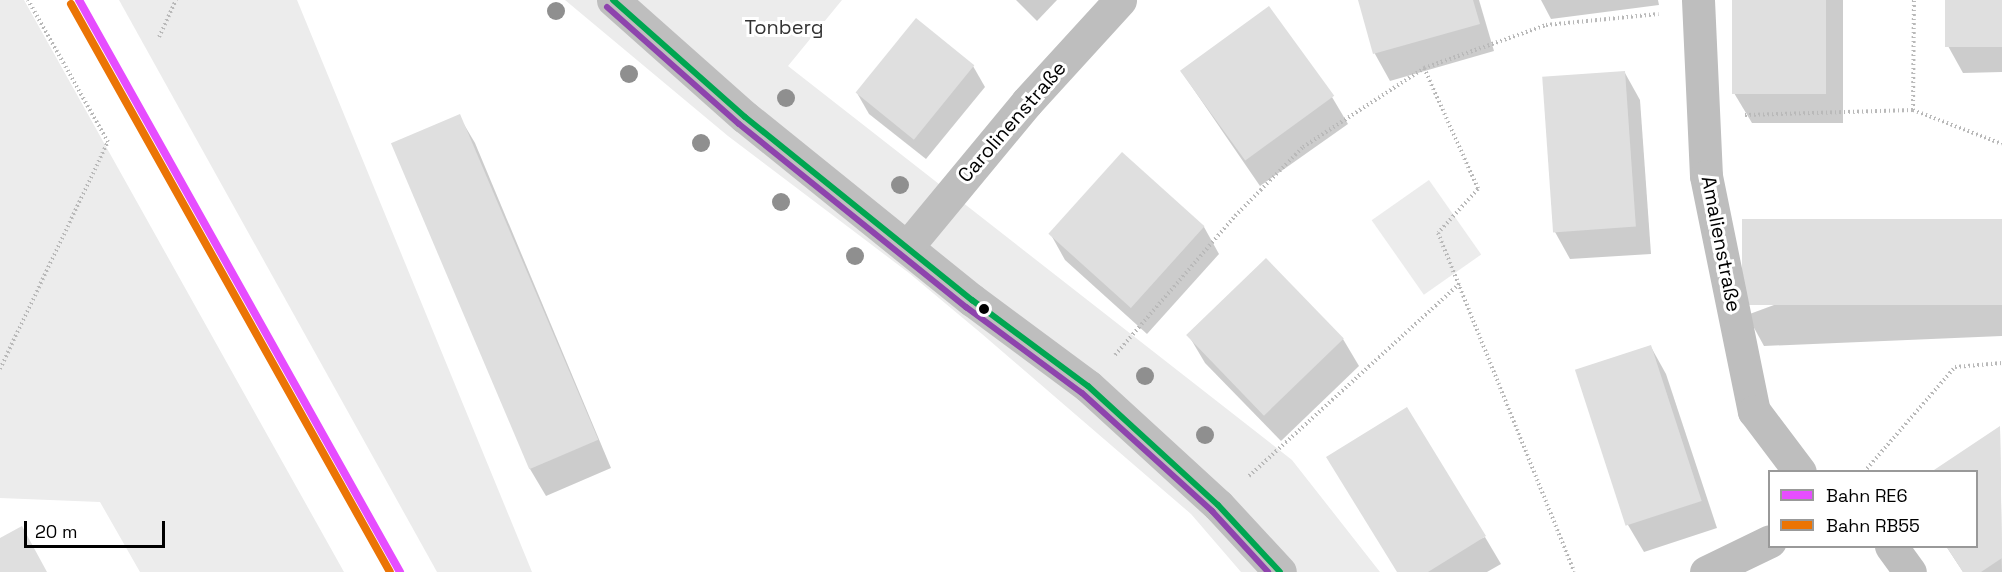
<!DOCTYPE html>
<meta charset="utf-8">
<style>
body{margin:0}
#map{position:relative;width:2002px;height:572px;overflow:hidden;background:#fff;font-family:"Space Grotesk",sans-serif}
div>[style]{position:absolute}
.green>*{inset:0;background:#ececec;transform-origin:0 0}
.shadow>*{inset:0;background:#0003}
.building>*{inset:0;background:#dfdfdf;transform-origin:0 0}
.path>*{height:4px;margin-top:-2px;transform-origin:0;background:repeating-linear-gradient(90deg,#b9b9b9 0 1.5px,transparent 0 4.5px)}
.minor>*{height:33px;margin:-16.5px;padding:0 16.5px;transform-origin:16.5px;border-radius:16.5px;background:#bebebe}
.bus-1>*{height:6px;margin:-3px;padding:0 3px;transform-origin:3px;border-radius:3px;background:#00a651}
.bus-2>*{height:6px;margin:-3px;padding:0 3px;transform-origin:3px;border-radius:3px;background:#8e44ad}
.rail-1>*{height:8px;margin:-4px;padding:0 4px;transform-origin:4px;border-radius:4px;background:#e64dff}
.rail-2>*{height:8px;margin:-4px;padding:0 4px;transform-origin:4px;border-radius:4px;background:#eb7405}
.trees>*{width:18px;height:18px;margin:-9px;border-radius:50%;background:#8f8f8f}
.dots>*{width:16px;height:16px;translate:-50% -50%;box-sizing:border-box;border:3px solid #fff;border-radius:50%}
span{translate:-50% -50%;white-space:nowrap;text-align:center;line-height:1.15;-webkit-text-stroke:6px #fff;paint-order:stroke}
.park-label{font-size:20px;color:#333}
.street-label{font-size:20px;color:#000}
.legend{position:absolute;left:1768px;top:470px;width:210px;height:78px;box-sizing:border-box;background:#fff;border:2px solid #999;margin:0;padding:8px 10px;list-style:none;font-size:18px;color:#000}
.legend li{display:flex;align-items:center;gap:12px;height:30px}
.legend b{width:30px;border:2px solid #999}
.scale{position:absolute;left:24px;top:521px;width:141px;height:27px;box-sizing:border-box;border:3px solid #000;border-top:0;padding-left:8px;font-size:18px;line-height:21px;white-space:nowrap;color:#000;-webkit-text-stroke:4px #fff;paint-order:stroke}
</style>
<div id="map">
<div class="green">
<div style="clip-path:polygon(0 0,24px 0,344px 572px,140px 572px,100px 502px,0 498px)"></div>
<div style="clip-path:polygon(119px 0,297px 0,532px 572px,437px 572px)"></div>
<div style="clip-path:polygon(565px 0,842px 0,788px 66px,1292px 460px,1380px 572px,1241px 572px,1191px 514px,982px 334px,909px 273px,728px 136px)"></div>
<div style="left:1429px;top:180px;width:91px;height:70px;rotate:55deg"></div>
</div>
<div class="shadow">
<div style="clip-path:polygon(1016px 0,1057px 0,1037px 21px)"></div>
<div style="clip-path:polygon(1359px 0,1479px 0,1494px 51px,1390px 81px,1375px 54px)"></div>
<div style="clip-path:polygon(1541px 0,1658px 0,1659px 5px,1551px 19px)"></div>
<div style="clip-path:polygon(1734px 0,1843px 0,1843px 123px,1752px 123px,1734px 93px)"></div>
<div style="clip-path:polygon(1947px 0,2002px 0,2002px 72px,1963px 73px,1948px 46px)"></div>
<div style="clip-path:polygon(973px 66px,985px 87px,926px 159px,869px 114px,857px 93px)"></div>
<div style="clip-path:polygon(1181px 71px,1332px 97px,1348px 124px,1260px 186px)"></div>
<div style="clip-path:polygon(1625px 73px,1640px 100px,1651px 254px,1570px 259px,1555px 232px)"></div>
<div style="clip-path:polygon(459px 116px,475px 143px,611px 468px,546px 496px,530px 469px,394px 146px)"></div>
<div style="clip-path:polygon(2002px 220px,2002px 336px,1764px 346px,1747px 315px)"></div>
<div style="clip-path:polygon(1204px 227px,1219px 254px,1147px 334px,1065px 260px,1050px 233px)"></div>
<div style="clip-path:polygon(1189px 336px,1343px 339px,1359px 366px,1281px 441px,1205px 363px)"></div>
<div style="clip-path:polygon(1651px 347px,1666px 374px,1717px 528px,1644px 552px,1628px 525px,1577px 370px)"></div>
<div style="clip-path:polygon(2000px 428px,2002px 572px,1963px 572px,1946px 546px,1976px 546px)"></div>
<div style="clip-path:polygon(1485px 537px,1501px 564px,1487px 572px,1397px 572px)"></div>
</div>
<div class="building">
<div style="clip-path:polygon(1358px 0,1473px 0,1480px 24px,1373px 54px)"></div>
<div style="left:1732px;top:0;width:94px;height:94px"></div>
<div style="left:1945px;top:0;width:57px;height:47px"></div>
<div style="left:1269px;top:6px;width:111px;height:110px;rotate:54deg"></div>
<div style="left:916px;top:18px;width:75px;height:96px;rotate:39deg"></div>
<div style="left:1625px;top:71px;width:156px;height:83px;rotate:86deg"></div>
<div style="left:460px;top:114px;width:354px;height:75px;rotate:67deg"></div>
<div style="left:1122px;top:152px;width:111px;height:110px;rotate:42deg"></div>
<div style="left:2002px;top:219px;width:86px;height:260px;rotate:90deg"></div>
<div style="left:1266px;top:258px;width:112px;height:111px;rotate:46deg"></div>
<div style="left:1651px;top:345px;width:164px;height:80px;rotate:72deg"></div>
<div style="clip-path:polygon(1407px 407px,1486px 536px,1428px 572px,1397px 572px,1326px 457px)"></div>
<div style="clip-path:polygon(2000px 426px,2002px 558px,1981px 572px,1963px 572px,1946px 546px,1976px 546px,1976px 472px,1931px 472px)"></div>
<div style="clip-path:polygon(22px 526px,47px 572px,0 572px,0 538px)"></div>
</div>
<div class="path">
<div style="left:159px;top:37px;width:41px;rotate:-65.3deg"></div>
<div style="left:1424px;top:68px;width:133px;rotate:65.9deg"></div>
<div style="left:1478px;top:189px;width:59px;rotate:132.3deg"></div>
<div style="left:1438px;top:233px;width:365px;rotate:68.1deg"></div>
<div style="left:1913px;top:110px;width:110px;rotate:-89.5deg"></div>
<div style="left:1745px;top:115px;width:168px;rotate:-1.7deg"></div>
<div style="left:1913px;top:110px;width:95px;rotate:20.9deg"></div>
<div style="left:1115px;top:355px;width:184px;rotate:-49.2deg"></div>
<div style="left:1235px;top:216px;width:97px;rotate:-45.4deg"></div>
<div style="left:1303px;top:147px;width:145px;rotate:-33.1deg"></div>
<div style="left:1424px;top:68px;width:129px;rotate:-19.4deg"></div>
<div style="left:1546px;top:25px;width:113px;rotate:-5.6deg"></div>
<div style="left:0;top:369px;width:251px;rotate:-64.6deg"></div>
<div style="left:108px;top:142px;width:163px;rotate:-119.4deg"></div>
<div style="left:1864px;top:472px;width:139px;rotate:-49.1deg"></div>
<div style="left:1955px;top:367px;width:47px;rotate:-4.9deg"></div>
<div style="left:1249px;top:476px;width:285px;rotate:-42.4deg"></div>
</div>
<div class="minor">
<div style="left:613px;top:0;width:176px;rotate:41.6deg"></div>
<div style="left:745px;top:117px;width:292px;rotate:38.9deg"></div>
<div style="left:972px;top:300px;width:144px;rotate:36.6deg"></div>
<div style="left:1088px;top:386px;width:176px;rotate:42.5deg"></div>
<div style="left:1218px;top:505px;width:91px;rotate:47.2deg"></div>
<div style="left:1698px;top:0;width:176px;rotate:87.4deg"></div>
<div style="left:1706px;top:176px;width:240px;rotate:78.5deg"></div>
<div style="left:1754px;top:411px;width:76px;rotate:53deg"></div>
<div style="left:907px;top:247px;width:188px;rotate:-50.4deg"></div>
<div style="left:1027px;top:102px;width:138px;rotate:-47.6deg"></div>
<div style="left:1891px;top:546px;width:32px;rotate:54deg"></div>
<div style="left:1706px;top:572px;width:71px;rotate:-25.8deg"></div>
</div>
<div class="bus-1">
<div style="left:613px;top:0;width:176px;rotate:41.6deg"></div>
<div style="left:745px;top:117px;width:292px;rotate:38.9deg"></div>
<div style="left:972px;top:300px;width:144px;rotate:36.6deg"></div>
<div style="left:1088px;top:386px;width:176px;rotate:42.5deg"></div>
<div style="left:1218px;top:505px;width:91px;rotate:47.2deg"></div>
</div>
<div class="bus-2">
<div style="left:607px;top:7px;width:176px;rotate:41.6deg"></div>
<div style="left:739px;top:124px;width:292px;rotate:38.9deg"></div>
<div style="left:966px;top:307px;width:144px;rotate:36.6deg"></div>
<div style="left:1082px;top:393px;width:176px;rotate:42.2deg"></div>
<div style="left:1212px;top:511px;width:83px;rotate:47.4deg"></div>
</div>
<div class="rail-1">
<div style="left:79px;top:0;width:656px;rotate:60.7deg"></div>
</div>
<div class="rail-2">
<div style="left:71px;top:4px;width:651px;rotate:60.68deg"></div>
</div>
<div class="trees">
<div style="left:556px;top:11px"></div>
<div style="left:629px;top:74px"></div>
<div style="left:786px;top:98px"></div>
<div style="left:701px;top:143px"></div>
<div style="left:900px;top:185px"></div>
<div style="left:781px;top:202px"></div>
<div style="left:855px;top:256px"></div>
<div style="left:1145px;top:376px"></div>
<div style="left:1205px;top:435px"></div>
</div>
<div class="dots">
<div style="left:984px;top:309px;background:#000"></div>
</div>
<div class="park-label">
<span style="left:784px;top:27px">Tonberg</span>
</div>
<div class="street-label">
<span style="left:1012px;top:122px;rotate:-49deg">Carolinenstraße</span>
<span style="left:1721px;top:244px;rotate:79deg">Amalienstraße</span>
</div>
<ul class="legend">
<li><b style="height:8px;background:#e64dff"></b>Bahn RE6</li>
<li><b style="height:8px;background:#eb7405"></b>Bahn RB55</li>
</ul>
<div class="scale">20 m</div>
</div>
